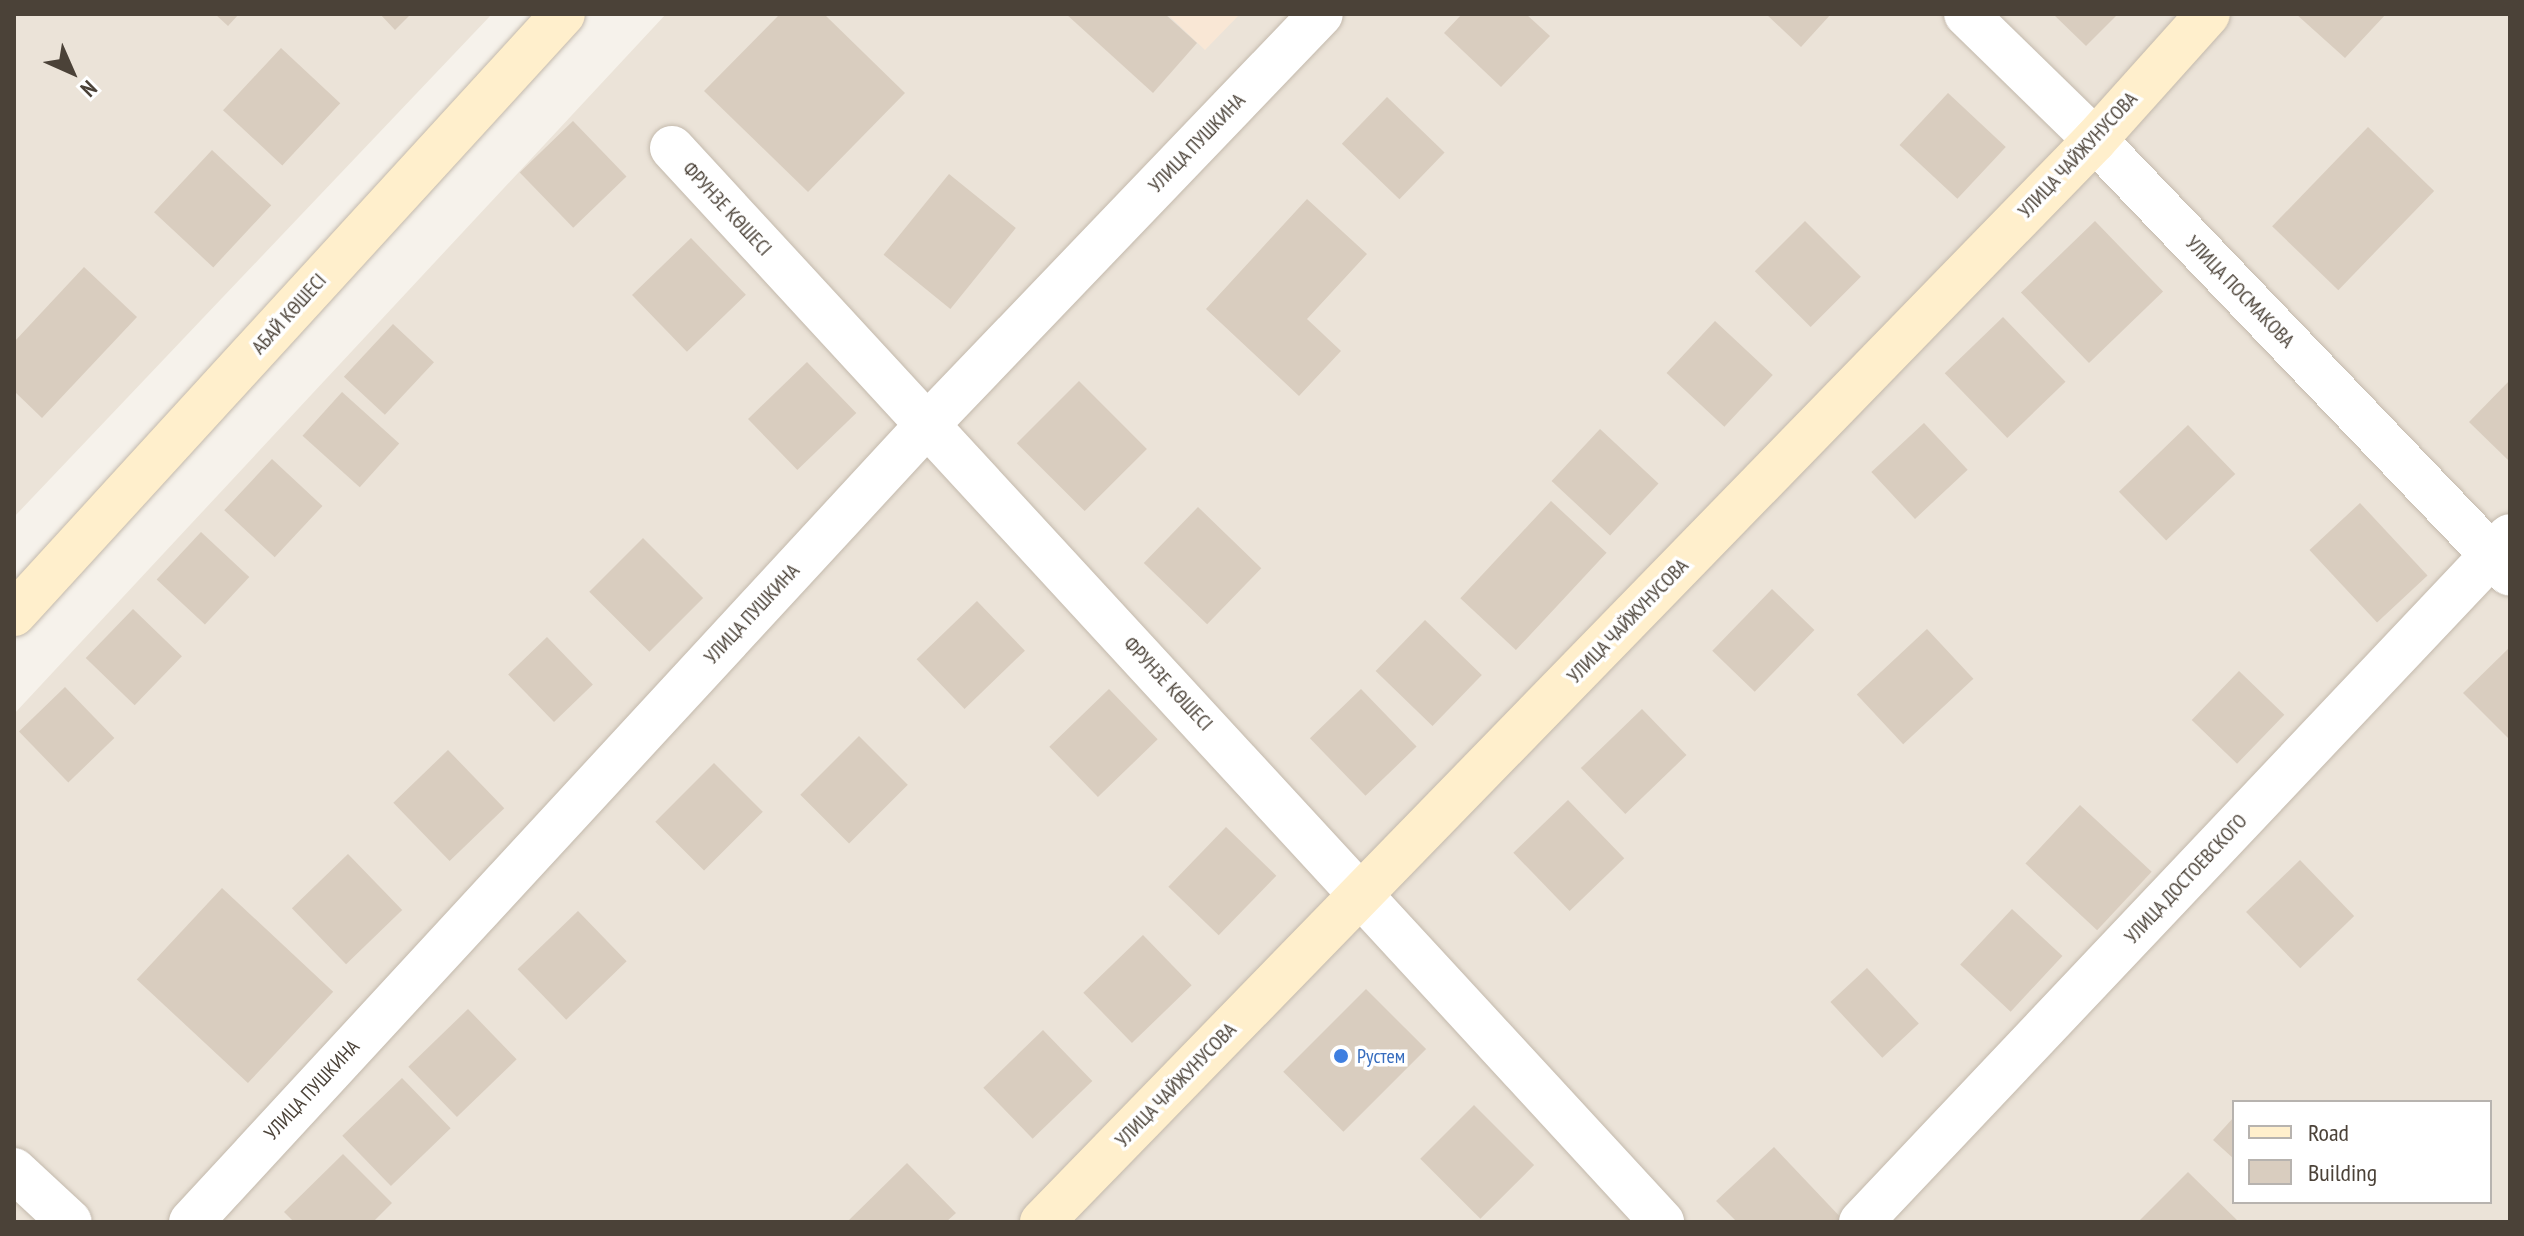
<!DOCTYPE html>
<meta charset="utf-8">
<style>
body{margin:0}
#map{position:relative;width:2524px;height:1236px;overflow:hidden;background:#f6f2eb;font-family:"PT Sans Narrow",sans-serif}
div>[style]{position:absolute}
.residential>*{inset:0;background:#ebe3d8}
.commercial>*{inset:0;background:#f9e7d5}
.building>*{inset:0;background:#d9cdbf;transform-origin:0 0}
.roads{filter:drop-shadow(0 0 2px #c3b9ac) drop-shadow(0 0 2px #c3b9ac)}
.street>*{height:44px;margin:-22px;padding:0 22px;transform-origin:22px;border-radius:22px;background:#fff}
.secondary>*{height:44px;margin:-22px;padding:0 22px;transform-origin:22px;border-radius:22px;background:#ffefcc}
.dots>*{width:22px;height:22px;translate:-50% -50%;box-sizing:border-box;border:4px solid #fff;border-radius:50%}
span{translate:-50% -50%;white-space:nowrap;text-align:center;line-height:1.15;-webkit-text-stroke:7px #fff;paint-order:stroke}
.street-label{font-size:20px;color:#4b4238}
.shop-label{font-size:20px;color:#366cbe}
.left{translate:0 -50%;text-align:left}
.frame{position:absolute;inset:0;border:16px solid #4b4238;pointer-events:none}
.legend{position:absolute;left:2232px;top:1100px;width:260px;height:104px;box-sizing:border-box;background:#fff;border:2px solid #b7b3af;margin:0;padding:10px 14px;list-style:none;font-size:24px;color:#4b4238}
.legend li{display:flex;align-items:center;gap:16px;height:40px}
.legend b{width:40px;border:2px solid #b7b3af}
.north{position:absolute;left:32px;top:32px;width:80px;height:80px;-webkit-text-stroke:6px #fff;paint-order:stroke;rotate:135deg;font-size:22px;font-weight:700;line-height:32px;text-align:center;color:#4b4238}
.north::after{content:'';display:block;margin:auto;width:28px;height:36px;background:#4b4238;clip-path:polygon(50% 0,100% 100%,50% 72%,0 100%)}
</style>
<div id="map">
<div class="residential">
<div style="clip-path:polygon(14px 14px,492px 14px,14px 517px)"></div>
<div style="clip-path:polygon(evenodd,666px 14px,2510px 14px,2510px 1222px,14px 1222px,14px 714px,666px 14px,2234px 1102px,2490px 1102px,2490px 1202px,2234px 1202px,2234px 1102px)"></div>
</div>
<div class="commercial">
<div style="clip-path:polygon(1167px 14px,1240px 14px,1205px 50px)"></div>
</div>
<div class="building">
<div style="clip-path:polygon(215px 14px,239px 14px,228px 26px)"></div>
<div style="clip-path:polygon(380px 14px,411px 14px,395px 30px)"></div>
<div style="clip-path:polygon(780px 14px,824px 14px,905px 93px,808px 192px,704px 91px)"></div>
<div style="clip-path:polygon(1066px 14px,1165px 14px,1197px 43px,1153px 93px)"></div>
<div style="clip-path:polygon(1462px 14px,1526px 14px,1550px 36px,1501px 87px,1444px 33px)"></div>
<div style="clip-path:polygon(1766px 14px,1831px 14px,1801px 47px)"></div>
<div style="clip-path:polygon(2053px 14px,2118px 14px,2086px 46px)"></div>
<div style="clip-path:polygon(2296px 14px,2386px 14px,2345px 58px)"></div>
<div style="left:281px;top:48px;width:81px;height:85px;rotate:43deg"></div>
<div style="left:1948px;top:93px;width:79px;height:71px;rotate:43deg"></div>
<div style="left:1387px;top:97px;width:80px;height:65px;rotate:44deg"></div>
<div style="left:573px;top:121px;width:77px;height:74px;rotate:46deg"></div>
<div style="left:2368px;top:127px;width:92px;height:138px;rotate:44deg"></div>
<div style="left:212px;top:150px;width:81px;height:85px;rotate:43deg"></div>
<div style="left:949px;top:174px;width:86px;height:104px;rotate:39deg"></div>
<div style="clip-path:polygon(1307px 199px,1367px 254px,1307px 319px,1341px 351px,1299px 396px,1206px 309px)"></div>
<div style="left:1805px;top:221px;width:79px;height:71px;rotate:45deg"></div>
<div style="left:2095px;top:221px;width:98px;height:103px;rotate:46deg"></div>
<div style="left:691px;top:238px;width:79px;height:82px;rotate:46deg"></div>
<div style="clip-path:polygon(84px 267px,137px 317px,42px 418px,14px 391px,14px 342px)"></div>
<div style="left:2003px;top:317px;width:90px;height:81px;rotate:46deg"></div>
<div style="left:1715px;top:321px;width:79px;height:71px;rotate:43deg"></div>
<div style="left:393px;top:324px;width:56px;height:72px;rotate:43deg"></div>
<div style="left:807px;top:362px;width:71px;height:82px;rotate:46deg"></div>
<div style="clip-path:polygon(2510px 380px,2510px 458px,2508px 460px,2469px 422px)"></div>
<div style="left:1079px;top:381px;width:96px;height:88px;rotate:45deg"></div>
<div style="left:342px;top:392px;width:77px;height:59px;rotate:42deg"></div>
<div style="left:1924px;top:423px;width:64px;height:72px;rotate:47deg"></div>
<div style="left:2188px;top:425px;width:68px;height:96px;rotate:46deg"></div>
<div style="left:1600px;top:429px;width:80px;height:71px;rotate:43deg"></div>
<div style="left:272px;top:459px;width:69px;height:70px;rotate:43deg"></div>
<div style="left:1551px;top:501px;width:76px;height:133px;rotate:43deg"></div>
<div style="left:2360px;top:503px;width:99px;height:69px;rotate:47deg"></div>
<div style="left:1198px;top:507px;width:88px;height:78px;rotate:44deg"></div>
<div style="left:201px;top:532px;width:66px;height:65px;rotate:43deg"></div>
<div style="left:643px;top:538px;width:85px;height:76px;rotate:45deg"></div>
<div style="left:1772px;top:589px;width:59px;height:86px;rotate:44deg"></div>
<div style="left:977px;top:601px;width:69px;height:84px;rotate:46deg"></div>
<div style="left:133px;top:609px;width:68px;height:68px;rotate:44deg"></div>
<div style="left:1425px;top:620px;width:79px;height:71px;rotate:44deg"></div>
<div style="left:1927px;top:629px;width:68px;height:96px;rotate:47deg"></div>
<div style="left:547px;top:637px;width:66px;height:54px;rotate:46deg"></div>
<div style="clip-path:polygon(2510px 647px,2510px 740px,2463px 693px)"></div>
<div style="left:2239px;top:671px;width:63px;height:68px;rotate:44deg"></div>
<div style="left:65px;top:687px;width:71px;height:64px;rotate:46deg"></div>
<div style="left:1109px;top:689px;width:70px;height:83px;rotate:46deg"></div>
<div style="left:1361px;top:689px;width:80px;height:71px;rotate:46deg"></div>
<div style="left:1642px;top:709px;width:64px;height:85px;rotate:46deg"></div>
<div style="left:859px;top:736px;width:69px;height:83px;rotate:45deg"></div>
<div style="left:448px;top:750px;width:81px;height:76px;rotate:46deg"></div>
<div style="left:714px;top:763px;width:69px;height:83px;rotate:45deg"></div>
<div style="left:1568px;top:800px;width:81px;height:76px;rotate:46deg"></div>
<div style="left:2080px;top:805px;width:98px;height:80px;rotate:43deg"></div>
<div style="left:1226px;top:827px;width:70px;height:83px;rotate:44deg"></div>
<div style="left:348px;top:854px;width:78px;height:78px;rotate:46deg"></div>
<div style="left:2300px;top:860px;width:78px;height:75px;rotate:46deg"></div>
<div style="left:222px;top:888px;width:152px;height:125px;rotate:43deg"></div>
<div style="left:2012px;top:909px;width:69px;height:76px;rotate:43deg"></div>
<div style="left:578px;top:911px;width:70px;height:84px;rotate:46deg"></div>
<div style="left:1143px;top:935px;width:70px;height:83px;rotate:46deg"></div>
<div style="left:1867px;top:968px;width:76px;height:50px;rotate:47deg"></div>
<div style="left:1366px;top:989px;width:85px;height:117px;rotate:45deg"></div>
<div style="left:468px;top:1009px;width:70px;height:83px;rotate:46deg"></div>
<div style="left:1043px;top:1030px;width:71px;height:83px;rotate:46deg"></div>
<div style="left:402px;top:1078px;width:70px;height:83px;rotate:46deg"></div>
<div style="left:1474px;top:1105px;width:85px;height:76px;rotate:45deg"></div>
<div style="clip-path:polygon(2234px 1117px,2234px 1159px,2213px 1140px)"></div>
<div style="clip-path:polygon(1774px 1147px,1845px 1222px,1737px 1222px,1716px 1201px)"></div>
<div style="clip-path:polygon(343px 1154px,392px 1203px,373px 1222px,294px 1222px,284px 1212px)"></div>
<div style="clip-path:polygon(907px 1163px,956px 1213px,946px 1222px,847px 1222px)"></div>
<div style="clip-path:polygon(2188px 1172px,2239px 1222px,2138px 1222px)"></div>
</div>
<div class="roads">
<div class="street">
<div style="left:1966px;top:14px;width:180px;rotate:44.3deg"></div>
<div style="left:2095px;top:140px;width:600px;rotate:46.28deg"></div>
<div style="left:672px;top:148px;width:1461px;rotate:47.33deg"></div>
<div style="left:14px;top:1170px;width:76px;rotate:42.9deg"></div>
<div style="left:191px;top:1222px;width:1085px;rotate:-47.28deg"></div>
<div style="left:927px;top:425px;width:569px;rotate:-46.21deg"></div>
<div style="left:1861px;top:1222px;width:944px;rotate:-46.59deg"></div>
</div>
<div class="secondary">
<div style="left:14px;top:614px;width:813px;rotate:-47.54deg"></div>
<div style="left:1042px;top:1222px;width:1510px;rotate:-45.78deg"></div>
<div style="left:2095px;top:140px;width:169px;rotate:-48.1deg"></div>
</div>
</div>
<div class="dots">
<div style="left:1341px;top:1056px;background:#3f7fe0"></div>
</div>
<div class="street-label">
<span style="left:1197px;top:143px;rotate:-46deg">УЛИЦА ПУШКИНА</span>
<span style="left:2078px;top:155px;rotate:-47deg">УЛИЦА ЧАЙЖУНУСОВА</span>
<span style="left:727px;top:209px;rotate:47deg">ФРУНЗЕ КӨШЕСІ</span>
<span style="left:2240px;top:292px;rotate:46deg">УЛИЦА ПОСМАКОВА</span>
<span style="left:289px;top:314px;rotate:-48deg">АБАЙ КӨШЕСІ</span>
<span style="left:752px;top:614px;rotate:-47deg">УЛИЦА ПУШКИНА</span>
<span style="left:1628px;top:621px;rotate:-46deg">УЛИЦА ЧАЙЖУНУСОВА</span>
<span style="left:1168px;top:684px;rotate:47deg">ФРУНЗЕ КӨШЕСІ</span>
<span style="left:2186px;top:879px;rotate:-47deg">УЛИЦА ДОСТОЕВСКОГО</span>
<span style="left:1176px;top:1085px;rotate:-46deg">УЛИЦА ЧАЙЖУНУСОВА</span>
<span style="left:312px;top:1090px;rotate:-47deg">УЛИЦА ПУШКИНА</span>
</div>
<div class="shop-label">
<span class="left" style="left:1357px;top:1056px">Рустем</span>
</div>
<div class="frame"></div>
<ul class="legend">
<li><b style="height:10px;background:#ffefcc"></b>Road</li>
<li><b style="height:22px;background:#d9cdbf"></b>Building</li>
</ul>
<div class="north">N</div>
</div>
